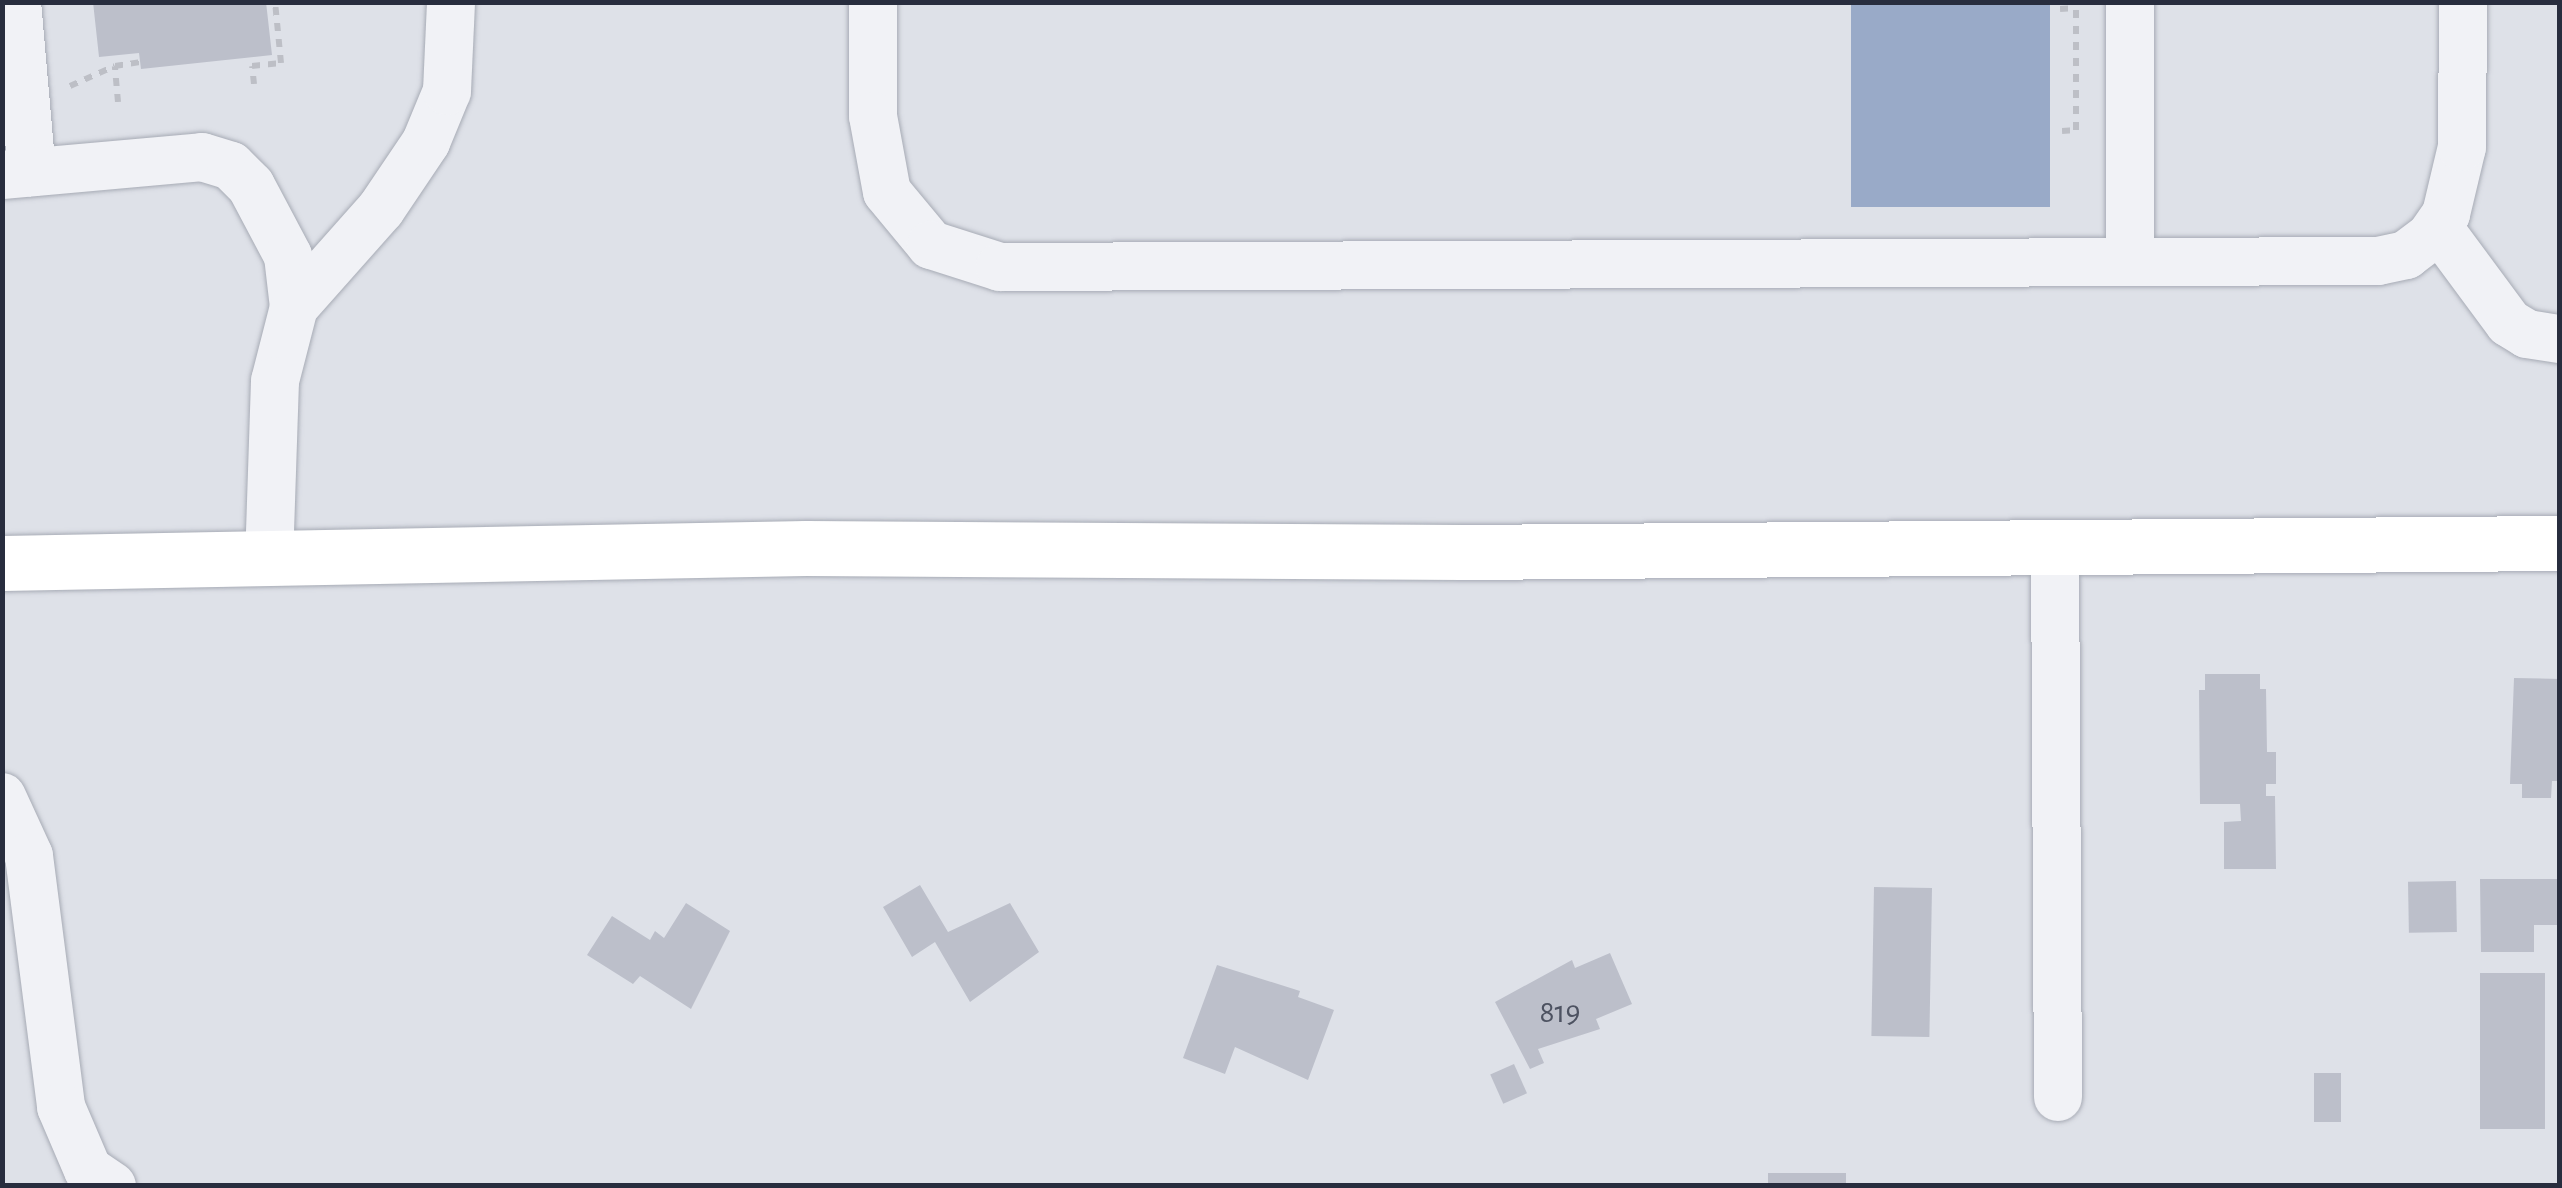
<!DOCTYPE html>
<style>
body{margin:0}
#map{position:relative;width:2562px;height:1188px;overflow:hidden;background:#dee1e8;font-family:"Alegreya Sans",sans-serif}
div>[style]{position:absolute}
.water>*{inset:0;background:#99aac8;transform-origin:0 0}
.building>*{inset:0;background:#bcbfca;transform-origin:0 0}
.path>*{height:6px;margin-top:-3px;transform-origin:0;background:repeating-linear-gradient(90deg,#bdbfc6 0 8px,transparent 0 16px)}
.roads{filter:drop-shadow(0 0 2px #a7abb5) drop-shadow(0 0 2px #a7abb5)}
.minor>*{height:48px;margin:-24px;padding:0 24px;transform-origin:24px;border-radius:24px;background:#f1f2f6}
.major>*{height:55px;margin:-27.5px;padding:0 27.5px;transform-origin:27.5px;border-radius:27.5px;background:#fff}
span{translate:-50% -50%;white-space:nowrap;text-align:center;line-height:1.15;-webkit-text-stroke:8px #eef0f5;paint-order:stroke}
.number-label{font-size:32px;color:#4d5261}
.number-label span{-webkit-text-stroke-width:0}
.frame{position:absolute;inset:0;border:5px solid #282d3e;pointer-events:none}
</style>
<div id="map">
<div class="water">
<div style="left:1851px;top:3px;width:199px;height:204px"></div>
</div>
<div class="building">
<div style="clip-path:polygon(93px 2px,266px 2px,272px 55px,141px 69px,139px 53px,99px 57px)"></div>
<div style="clip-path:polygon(2205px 674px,2260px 674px,2260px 689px,2266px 689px,2267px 752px,2276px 752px,2276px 784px,2266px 784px,2266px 796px,2275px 796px,2276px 869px,2224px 869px,2224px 822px,2241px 821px,2240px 804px,2200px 804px,2199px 690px,2205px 690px)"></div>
<div style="clip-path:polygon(2514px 678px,2560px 679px,2560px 781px,2552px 781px,2551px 798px,2522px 798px,2522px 784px,2510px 784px)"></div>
<div style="clip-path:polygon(2480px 879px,2560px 879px,2560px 925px,2534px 925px,2534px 952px,2481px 952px)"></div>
<div style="left:2456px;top:881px;width:51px;height:48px;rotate:89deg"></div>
<div style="clip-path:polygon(920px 885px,948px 932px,1010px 903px,1039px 952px,970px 1002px,935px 942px,912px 957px,883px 907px)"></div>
<div style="left:1874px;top:887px;width:58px;height:149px;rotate:1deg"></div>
<div style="clip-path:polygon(686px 903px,730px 931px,691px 1009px,640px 976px,633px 984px,587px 955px,612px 916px,650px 940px,655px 931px,664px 938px)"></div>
<div style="clip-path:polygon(1610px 953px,1632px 1004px,1596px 1019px,1600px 1029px,1538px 1049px,1544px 1063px,1530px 1069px,1495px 1002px,1572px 960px,1575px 968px)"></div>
<div style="clip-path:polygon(1217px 965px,1300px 991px,1298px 997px,1334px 1010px,1308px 1080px,1235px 1047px,1225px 1074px,1183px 1058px)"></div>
<div style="left:2480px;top:973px;width:65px;height:156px"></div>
<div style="left:1514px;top:1064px;width:32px;height:26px;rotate:66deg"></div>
<div style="left:2314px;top:1073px;width:27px;height:49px"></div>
<div style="left:1768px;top:1173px;width:78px;height:13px"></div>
</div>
<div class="path">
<div style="left:2060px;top:9px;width:16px;rotate:-4deg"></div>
<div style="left:254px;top:84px;width:18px;rotate:-96deg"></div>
<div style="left:252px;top:66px;width:29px;rotate:-6deg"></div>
<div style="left:281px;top:63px;width:61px;rotate:-95.6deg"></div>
<div style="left:70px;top:86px;width:49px;rotate:-24deg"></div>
<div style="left:118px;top:102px;width:36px;rotate:-95deg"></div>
<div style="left:115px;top:66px;width:25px;rotate:-9deg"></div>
<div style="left:2062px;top:131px;width:14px;rotate:-4deg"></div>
<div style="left:2076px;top:130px;width:128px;rotate:-90deg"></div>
</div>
<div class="roads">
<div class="minor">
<div style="left:17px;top:2px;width:171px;rotate:85deg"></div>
<div style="left:873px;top:2px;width:114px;rotate:90deg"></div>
<div style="left:873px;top:116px;width:77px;rotate:79.6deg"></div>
<div style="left:887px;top:192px;width:69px;rotate:50.3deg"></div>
<div style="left:931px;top:245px;width:72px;rotate:17.7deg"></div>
<div style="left:1000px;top:267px;width:1378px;rotate:-0.25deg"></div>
<div style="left:2378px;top:261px;width:29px;rotate:-12deg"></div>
<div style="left:2406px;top:255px;width:30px;rotate:-37deg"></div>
<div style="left:2430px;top:237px;width:28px;rotate:-55deg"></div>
<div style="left:2446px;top:214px;width:69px;rotate:-76.6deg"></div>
<div style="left:2462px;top:147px;width:145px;rotate:-89.6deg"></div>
<div style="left:2px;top:175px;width:201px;rotate:-5.1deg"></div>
<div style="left:202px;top:157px;width:30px;rotate:17deg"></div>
<div style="left:231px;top:166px;width:28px;rotate:45deg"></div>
<div style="left:251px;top:186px;width:79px;rotate:62.1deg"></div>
<div style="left:288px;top:256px;width:51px;rotate:83.3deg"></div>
<div style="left:294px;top:307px;width:76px;rotate:104.4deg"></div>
<div style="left:275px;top:381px;width:179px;rotate:91.9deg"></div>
<div style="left:2438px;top:227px;width:119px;rotate:53.5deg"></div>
<div style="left:2509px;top:323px;width:21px;rotate:31deg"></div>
<div style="left:2527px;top:334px;width:33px;rotate:9deg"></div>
<div style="left:2130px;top:258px;width:256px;rotate:-90deg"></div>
<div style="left:294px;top:307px;width:131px;rotate:-48.4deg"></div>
<div style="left:381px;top:209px;width:81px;rotate:-56.1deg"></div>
<div style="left:426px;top:142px;width:55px;rotate:-67.6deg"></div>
<div style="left:447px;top:91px;width:89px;rotate:-87.4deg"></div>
<div style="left:2055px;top:547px;width:550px;rotate:89.69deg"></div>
<div style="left:2px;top:797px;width:65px;rotate:65.4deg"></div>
<div style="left:29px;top:856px;width:253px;rotate:82.7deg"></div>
<div style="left:61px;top:1107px;width:69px;rotate:66.8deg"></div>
<div style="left:88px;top:1170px;width:29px;rotate:34deg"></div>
</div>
<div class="major">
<div style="left:2px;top:563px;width:804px;rotate:-1.07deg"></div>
<div style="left:806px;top:548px;width:656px;rotate:0.35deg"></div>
<div style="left:1462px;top:552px;width:1098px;rotate:-0.47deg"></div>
</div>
</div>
<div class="number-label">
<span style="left:1560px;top:1012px">819</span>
</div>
<div class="frame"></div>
</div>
